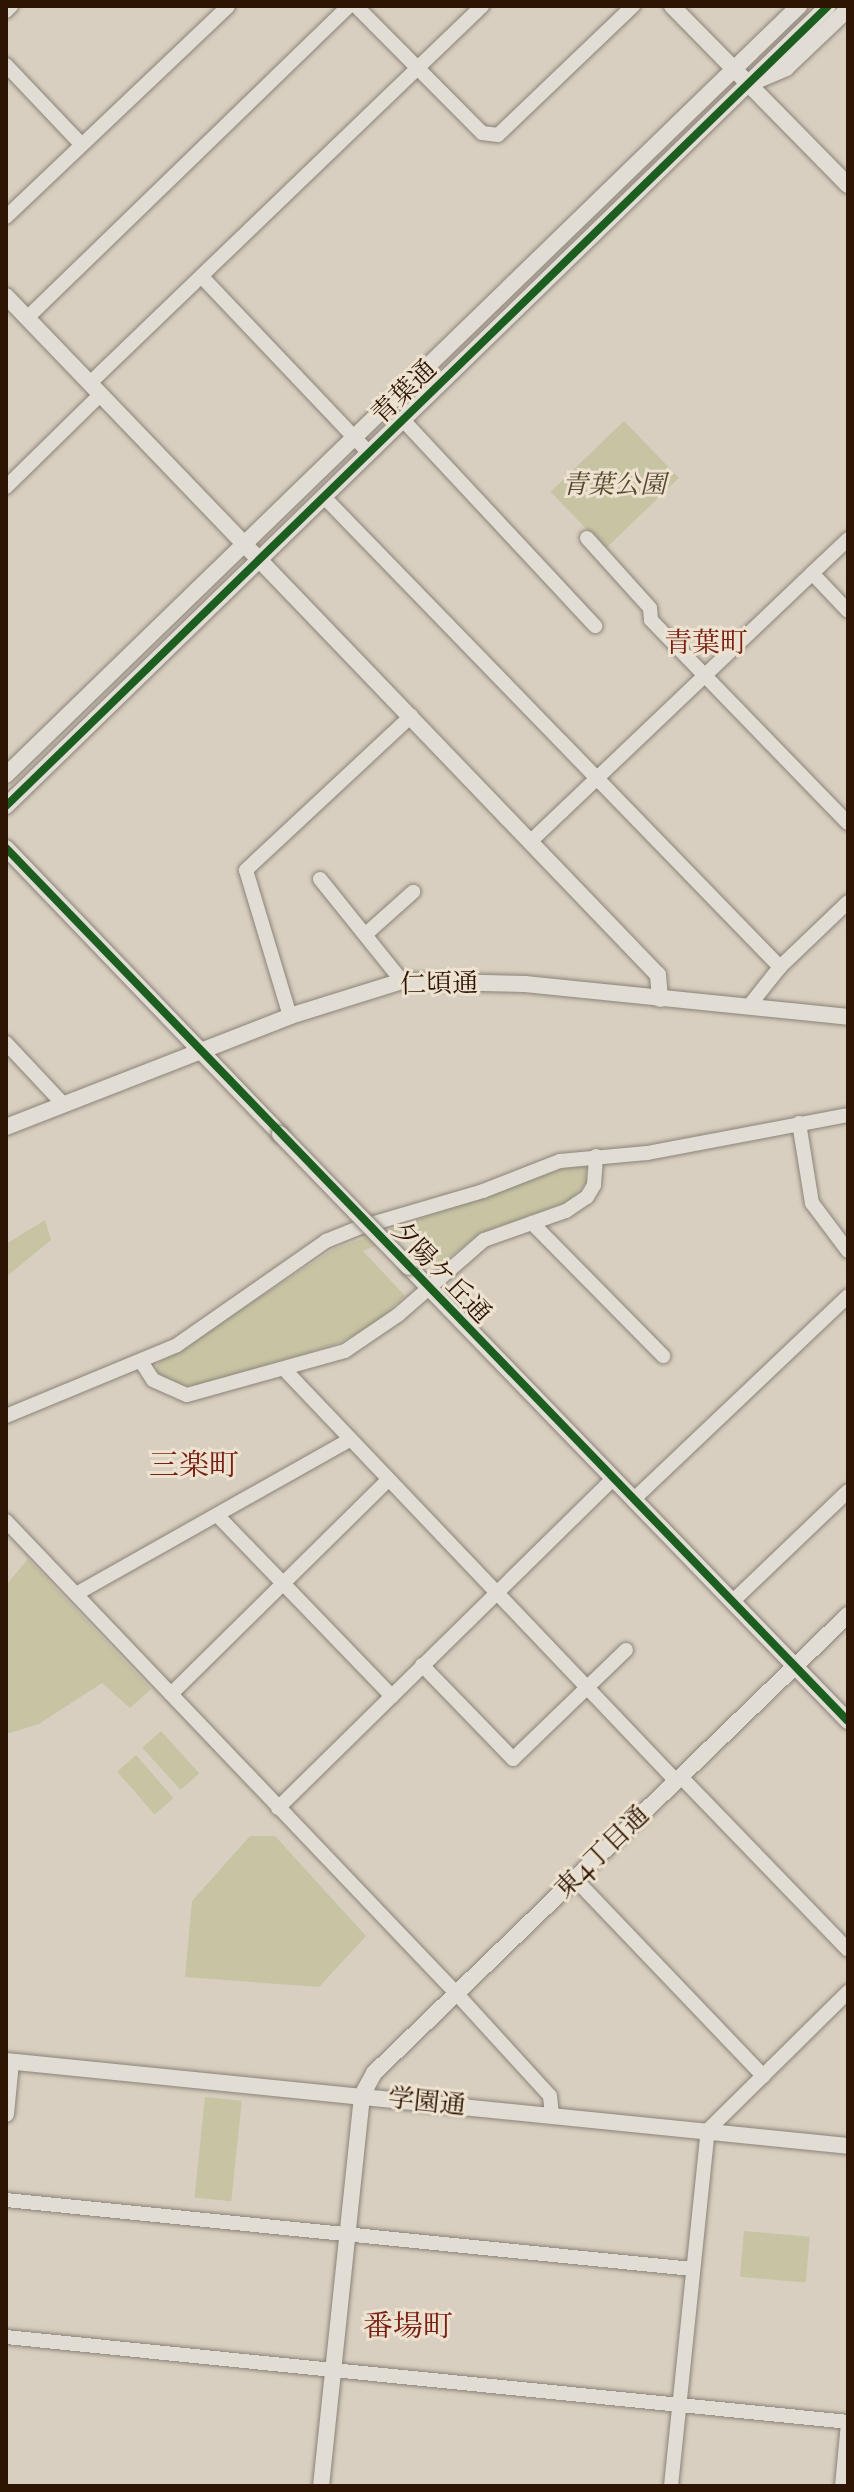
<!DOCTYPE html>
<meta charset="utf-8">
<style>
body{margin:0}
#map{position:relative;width:854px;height:2492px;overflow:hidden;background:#d8cfc0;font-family:"IM FELL French Canon","Noto Serif JP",serif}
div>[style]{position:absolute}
.green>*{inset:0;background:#c6c4a3;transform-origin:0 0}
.roads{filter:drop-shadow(0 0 2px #8b8378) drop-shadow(0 0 2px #8b8378)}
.minor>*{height:14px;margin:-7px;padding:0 7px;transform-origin:7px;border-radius:7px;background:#e1ddd5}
.tertiary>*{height:16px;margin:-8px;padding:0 8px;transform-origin:8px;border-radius:8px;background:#e1ddd5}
.bridges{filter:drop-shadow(0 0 2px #8b8378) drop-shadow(0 0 2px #8b8378)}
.tertiary-bridge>*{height:16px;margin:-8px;padding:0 8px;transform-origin:8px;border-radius:8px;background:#e1ddd5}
.cycleway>*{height:8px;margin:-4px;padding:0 4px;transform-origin:4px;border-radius:4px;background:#1b5e20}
span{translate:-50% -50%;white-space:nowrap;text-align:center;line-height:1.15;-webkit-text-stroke:6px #ede2cf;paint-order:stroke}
.street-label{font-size:26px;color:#2d1403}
.park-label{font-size:26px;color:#56462c;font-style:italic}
.neighbourhood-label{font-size:28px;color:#7a1f14}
.quarter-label{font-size:30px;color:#7a1f14}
.frame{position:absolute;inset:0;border:8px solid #2d1403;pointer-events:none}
</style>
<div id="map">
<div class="green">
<div style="left:624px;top:421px;width:79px;height:102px;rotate:46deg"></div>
<div style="clip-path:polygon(576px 1164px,585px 1165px,587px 1182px,569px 1201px,481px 1233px,436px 1267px,407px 1233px,363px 1251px,405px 1296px,371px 1327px,336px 1344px,195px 1386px,169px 1385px,156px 1370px,158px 1363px,334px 1249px)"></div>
<div style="clip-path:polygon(45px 1220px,51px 1240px,6px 1277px,6px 1244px)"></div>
<div style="clip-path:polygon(28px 1559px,151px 1689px,130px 1708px,102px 1683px,39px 1724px,6px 1734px,6px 1585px)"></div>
<div style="left:161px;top:1731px;width:57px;height:25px;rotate:48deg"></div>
<div style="left:136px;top:1755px;width:57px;height:25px;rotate:49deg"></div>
<div style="clip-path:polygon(250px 1836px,275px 1836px,366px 1936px,319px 1987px,185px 1977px,192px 1901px)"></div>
<div style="left:205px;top:2097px;width:37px;height:101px;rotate:6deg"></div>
<div style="left:744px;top:2231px;width:66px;height:46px;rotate:5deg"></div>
</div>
<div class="roads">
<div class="minor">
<div style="left:356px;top:6px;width:179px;rotate:45.2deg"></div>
<div style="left:482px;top:133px;width:16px;rotate:7deg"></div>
<div style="left:498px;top:135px;width:187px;rotate:-43.7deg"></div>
<div style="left:6px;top:11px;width:7px;rotate:-45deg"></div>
<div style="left:6px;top:65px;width:109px;rotate:46.5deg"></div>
<div style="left:6px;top:217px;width:306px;rotate:-43.5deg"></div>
<div style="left:203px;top:278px;width:241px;rotate:46.5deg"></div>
<div style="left:27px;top:318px;width:448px;rotate:-44.1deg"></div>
<div style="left:90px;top:383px;width:544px;rotate:-43.88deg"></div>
<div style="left:403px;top:420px;width:282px;rotate:47deg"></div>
<div style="left:6px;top:487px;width:133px;rotate:-44.4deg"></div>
<div style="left:324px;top:497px;width:655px;rotate:45.87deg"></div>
<div style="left:587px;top:538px;width:94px;rotate:48deg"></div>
<div style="left:650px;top:608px;width:12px;rotate:85deg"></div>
<div style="left:651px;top:620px;width:283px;rotate:45.9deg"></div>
<div style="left:812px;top:573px;width:52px;rotate:46.5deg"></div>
<div style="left:531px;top:841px;width:438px;rotate:-43.6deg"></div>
<div style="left:320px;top:879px;width:131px;rotate:51.2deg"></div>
<div style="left:367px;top:933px;width:62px;rotate:-41.7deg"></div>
<div style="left:749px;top:1006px;width:50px;rotate:-51.5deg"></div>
<div style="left:780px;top:967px;width:94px;rotate:-43.7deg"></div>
<div style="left:290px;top:1016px;width:152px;rotate:-106.8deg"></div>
<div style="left:246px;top:870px;width:226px;rotate:-43deg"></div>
<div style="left:6px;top:1043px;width:85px;rotate:46.9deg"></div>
<div style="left:799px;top:1123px;width:81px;rotate:80.8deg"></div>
<div style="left:812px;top:1203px;width:60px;rotate:53.1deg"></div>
<div style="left:532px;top:1223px;width:187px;rotate:45.4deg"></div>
<div style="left:142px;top:1363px;width:20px;rotate:57deg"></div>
<div style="left:153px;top:1380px;width:37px;rotate:24deg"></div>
<div style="left:187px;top:1395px;width:164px;rotate:-15.6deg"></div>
<div style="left:345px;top:1351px;width:64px;rotate:-34.2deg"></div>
<div style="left:398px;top:1315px;width:114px;rotate:-41.1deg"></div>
<div style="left:484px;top:1240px;width:87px;rotate:-19.5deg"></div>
<div style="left:566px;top:1211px;width:25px;rotate:-34deg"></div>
<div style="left:587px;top:1197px;width:14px;rotate:-60deg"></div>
<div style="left:594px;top:1185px;width:29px;rotate:-86deg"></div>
<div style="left:284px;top:1369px;width:569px;rotate:46.42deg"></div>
<div style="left:6px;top:1416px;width:185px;rotate:-22.5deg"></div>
<div style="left:177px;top:1345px;width:182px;rotate:-34.9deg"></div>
<div style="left:326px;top:1241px;width:38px;rotate:-22deg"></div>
<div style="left:361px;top:1227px;width:127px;rotate:-16.4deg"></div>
<div style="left:483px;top:1191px;width:83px;rotate:-21.3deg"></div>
<div style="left:560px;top:1161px;width:87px;rotate:-5.3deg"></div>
<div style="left:647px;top:1153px;width:205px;rotate:-10.7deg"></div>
<div style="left:633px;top:1500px;width:296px;rotate:-43.5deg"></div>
<div style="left:217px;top:1515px;width:252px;rotate:46deg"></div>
<div style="left:6px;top:1521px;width:652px;rotate:46.37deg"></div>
<div style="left:456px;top:1993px;width:139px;rotate:47.6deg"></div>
<div style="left:550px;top:2096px;width:18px;rotate:84deg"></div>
<div style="left:76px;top:1594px;width:312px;rotate:-29.4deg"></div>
<div style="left:733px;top:1601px;width:159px;rotate:-43.7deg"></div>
<div style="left:422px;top:1665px;width:131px;rotate:45.9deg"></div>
<div style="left:513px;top:1759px;width:157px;rotate:-44deg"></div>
<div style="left:171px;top:1694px;width:303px;rotate:-44.6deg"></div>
<div style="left:681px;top:1777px;width:240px;rotate:46deg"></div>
<div style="left:278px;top:1808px;width:468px;rotate:-44.5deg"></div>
<div style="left:574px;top:1878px;width:274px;rotate:46.3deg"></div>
<div style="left:6px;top:2200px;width:690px;rotate:5.74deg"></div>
<div style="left:6px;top:2337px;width:846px;rotate:5.76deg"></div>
<div style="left:671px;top:2486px;width:358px;rotate:-84.1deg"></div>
<div style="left:708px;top:2130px;width:197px;rotate:-44.6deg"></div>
<div style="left:842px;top:2486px;width:62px;rotate:-84.5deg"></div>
</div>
<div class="tertiary">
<div style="left:672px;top:6px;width:251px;rotate:45.5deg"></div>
<div style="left:756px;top:81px;width:33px;rotate:-23deg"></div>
<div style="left:786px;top:68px;width:86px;rotate:-43.6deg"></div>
<div style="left:6px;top:296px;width:941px;rotate:46.16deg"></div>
<div style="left:658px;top:975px;width:24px;rotate:85deg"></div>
<div style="left:6px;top:775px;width:1105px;rotate:-44.12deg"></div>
<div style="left:6px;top:806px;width:1147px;rotate:-44.22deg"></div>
<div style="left:6px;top:848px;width:396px;rotate:46.2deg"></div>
<div style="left:6px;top:1127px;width:305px;rotate:-21.3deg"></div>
<div style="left:290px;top:1016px;width:117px;rotate:-17.4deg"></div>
<div style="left:402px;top:981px;width:123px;rotate:1.4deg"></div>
<div style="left:525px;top:984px;width:325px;rotate:5.8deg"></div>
<div style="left:409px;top:1267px;width:632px;rotate:45.96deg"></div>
<div style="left:6px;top:2061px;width:846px;rotate:5.76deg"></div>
<div style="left:6px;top:2114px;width:52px;rotate:-84.5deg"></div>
<div style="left:321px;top:2486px;width:393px;rotate:-84deg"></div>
<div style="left:362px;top:2095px;width:25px;rotate:-61deg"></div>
<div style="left:374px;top:2073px;width:659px;rotate:-44.02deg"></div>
</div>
</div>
<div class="bridges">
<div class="tertiary-bridge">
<div style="left:280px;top:1134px;width:185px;rotate:45.9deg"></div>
</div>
</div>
<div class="cycleway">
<div style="left:6px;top:806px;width:1147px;rotate:-44.22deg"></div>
<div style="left:6px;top:848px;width:1213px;rotate:46.04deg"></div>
</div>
<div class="street-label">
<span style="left:404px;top:392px;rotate:-44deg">青葉通</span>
<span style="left:439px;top:984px;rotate:-1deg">仁頃通</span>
<span style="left:441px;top:1272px;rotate:46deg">夕陽ケ丘通</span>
<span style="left:602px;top:1852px;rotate:-44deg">東4丁目通</span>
<span style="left:427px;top:2102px;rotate:6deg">学園通</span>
</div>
<div class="park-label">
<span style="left:614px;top:485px">青葉公園</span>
</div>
<div class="neighbourhood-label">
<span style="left:706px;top:643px">青葉町</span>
</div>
<div class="quarter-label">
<span style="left:194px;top:1466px">三楽町</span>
<span style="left:408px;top:2327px">番場町</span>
</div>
<div class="frame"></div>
</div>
